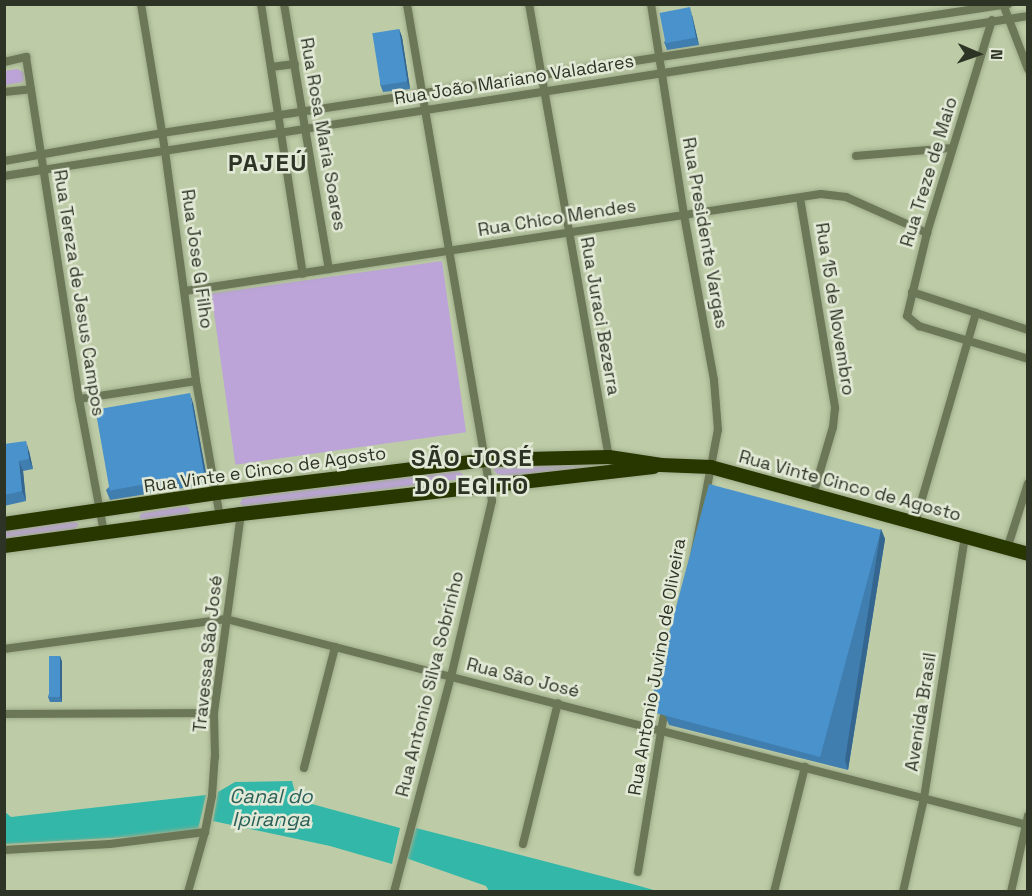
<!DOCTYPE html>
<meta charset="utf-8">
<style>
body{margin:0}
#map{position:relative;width:1032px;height:896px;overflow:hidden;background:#bdcca6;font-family:"Space Grotesk",sans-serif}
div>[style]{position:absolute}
.green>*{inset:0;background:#bca4d9;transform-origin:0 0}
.water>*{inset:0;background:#32b7a9}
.roads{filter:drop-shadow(0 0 2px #9eab8a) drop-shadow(0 0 2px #9eab8a)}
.minor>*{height:8px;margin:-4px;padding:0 4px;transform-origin:4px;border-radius:4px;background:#6b7757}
.primary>*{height:14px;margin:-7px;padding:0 7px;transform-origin:7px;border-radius:7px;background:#283600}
.wall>*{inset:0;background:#407eaf}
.shaded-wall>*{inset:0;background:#34668f}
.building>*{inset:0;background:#4a92cc;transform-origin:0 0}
span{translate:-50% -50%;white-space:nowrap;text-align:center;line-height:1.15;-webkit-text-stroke:5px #e2e9d6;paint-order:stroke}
.street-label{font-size:18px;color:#2e3425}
.water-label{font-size:20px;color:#2b6059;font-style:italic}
.district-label{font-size:24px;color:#2e3425;font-weight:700;letter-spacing:1.5px}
.frame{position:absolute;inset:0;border:6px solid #2e3425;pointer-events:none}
.north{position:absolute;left:948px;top:24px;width:60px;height:60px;-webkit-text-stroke:4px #e2e9d6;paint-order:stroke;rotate:92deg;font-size:16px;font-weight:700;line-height:24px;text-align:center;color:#2e3425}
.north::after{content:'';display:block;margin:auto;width:21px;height:27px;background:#2e3425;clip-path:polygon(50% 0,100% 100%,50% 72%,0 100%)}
</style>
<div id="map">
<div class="green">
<div style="clip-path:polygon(17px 69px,25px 73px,23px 82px,5px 85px,4px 71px)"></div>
<div style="left:442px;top:261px;width:173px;height:233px;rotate:82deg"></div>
<div style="clip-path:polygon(578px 463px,628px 465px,513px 477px,497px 474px,492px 468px)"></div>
<div style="clip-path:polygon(457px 471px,463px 474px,460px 479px,244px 508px,240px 503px,243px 498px)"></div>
<div style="clip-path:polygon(186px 506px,191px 510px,187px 514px,143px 520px,139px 517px,142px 513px)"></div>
<div style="clip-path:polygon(73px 521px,79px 524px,75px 529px,5px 538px,4px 530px)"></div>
</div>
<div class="water">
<div style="clip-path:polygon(292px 781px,297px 800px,400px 828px,392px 864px,330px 846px,213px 821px,218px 792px,235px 782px)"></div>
<div style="clip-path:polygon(206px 795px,198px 830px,130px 837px,5px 844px,5px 812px,11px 817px)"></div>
<div style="clip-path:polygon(416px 828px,636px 885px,657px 891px,489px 891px,486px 886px,403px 857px)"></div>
</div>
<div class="roads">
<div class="minor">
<div style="left:141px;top:4px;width:149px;rotate:80.7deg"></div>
<div style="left:165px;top:151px;width:232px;rotate:82.3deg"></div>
<div style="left:196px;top:381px;width:138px;rotate:80deg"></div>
<div style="left:261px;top:4px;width:273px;rotate:81.2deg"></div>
<div style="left:284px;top:4px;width:269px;rotate:80.4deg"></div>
<div style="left:529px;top:4px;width:460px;rotate:80deg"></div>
<div style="left:1003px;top:4px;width:70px;rotate:69deg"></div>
<div style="left:992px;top:20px;width:223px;rotate:107deg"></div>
<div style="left:927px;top:233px;width:85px;rotate:103.5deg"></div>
<div style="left:907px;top:316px;width:16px;rotate:40deg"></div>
<div style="left:919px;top:326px;width:114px;rotate:16.8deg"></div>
<div style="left:4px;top:62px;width:23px;rotate:-13deg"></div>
<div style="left:26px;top:57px;width:346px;rotate:81.2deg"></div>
<div style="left:79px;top:399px;width:136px;rotate:79.4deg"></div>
<div style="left:271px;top:67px;width:24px;rotate:-7deg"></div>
<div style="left:4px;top:92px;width:27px;rotate:-6deg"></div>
<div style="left:856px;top:156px;width:96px;rotate:-4.8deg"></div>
<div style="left:4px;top:161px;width:160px;rotate:-10deg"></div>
<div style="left:162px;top:133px;width:856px;rotate:-8.67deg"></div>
<div style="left:4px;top:176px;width:1036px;rotate:-8.88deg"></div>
<div style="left:800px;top:198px;width:213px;rotate:80.5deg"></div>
<div style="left:835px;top:408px;width:19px;rotate:96deg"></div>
<div style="left:833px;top:427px;width:71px;rotate:106.4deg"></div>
<div style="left:185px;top:291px;width:643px;rotate:-8.67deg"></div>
<div style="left:821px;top:194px;width:25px;rotate:7deg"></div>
<div style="left:846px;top:197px;width:89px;rotate:24deg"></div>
<div style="left:912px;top:292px;width:122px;rotate:18.1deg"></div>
<div style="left:79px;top:399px;width:118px;rotate:-8.7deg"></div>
<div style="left:915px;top:523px;width:219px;rotate:-73.8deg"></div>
<div style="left:1007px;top:549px;width:69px;rotate:-72.3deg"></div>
<div style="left:4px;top:649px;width:224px;rotate:-7.7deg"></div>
<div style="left:226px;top:619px;width:828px;rotate:14.41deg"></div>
<div style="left:4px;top:714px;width:210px;rotate:-0.3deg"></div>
<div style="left:304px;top:768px;width:125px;rotate:-75.6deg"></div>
<div style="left:523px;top:844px;width:145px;rotate:-76.1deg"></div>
<div style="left:4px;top:850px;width:106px;rotate:-3.2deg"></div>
<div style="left:110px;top:844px;width:96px;rotate:-7.2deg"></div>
<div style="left:638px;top:872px;width:143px;rotate:-80.7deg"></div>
<div style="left:661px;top:731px;width:306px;rotate:-79.3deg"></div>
<div style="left:718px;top:430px;width:50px;rotate:-94.6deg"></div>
<div style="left:714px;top:380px;width:168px;rotate:-100.3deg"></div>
<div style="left:684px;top:215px;width:214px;rotate:-98.9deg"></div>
<div style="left:188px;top:892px;width:62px;rotate:-74.2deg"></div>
<div style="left:205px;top:832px;width:37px;rotate:-79deg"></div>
<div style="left:212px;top:796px;width:39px;rotate:-86deg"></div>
<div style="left:215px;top:757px;width:44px;rotate:-91.3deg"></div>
<div style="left:214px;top:713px;width:201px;rotate:-82.3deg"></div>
<div style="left:394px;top:892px;width:222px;rotate:-75.2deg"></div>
<div style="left:451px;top:677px;width:181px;rotate:-76.9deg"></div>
<div style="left:492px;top:501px;width:504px;rotate:-99.71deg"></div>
<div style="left:774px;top:892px;width:129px;rotate:-76.1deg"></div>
<div style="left:903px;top:892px;width:96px;rotate:-77.4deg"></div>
<div style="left:924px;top:798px;width:264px;rotate:-81.1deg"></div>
<div style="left:1011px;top:892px;width:78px;rotate:-77.4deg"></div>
</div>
<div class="primary">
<div style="left:4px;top:524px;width:215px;rotate:-8.3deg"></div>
<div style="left:217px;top:493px;width:270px;rotate:-7deg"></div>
<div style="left:485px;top:460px;width:124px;rotate:-1.4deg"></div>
<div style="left:609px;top:457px;width:53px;rotate:8.7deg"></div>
<div style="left:661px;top:465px;width:50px;rotate:2.3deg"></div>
<div style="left:711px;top:467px;width:329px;rotate:15.3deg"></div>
<div style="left:4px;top:546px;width:239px;rotate:-7.7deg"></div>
<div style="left:241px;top:514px;width:415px;rotate:-6.5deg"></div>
</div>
</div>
<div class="wall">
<div style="clip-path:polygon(692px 15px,699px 45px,667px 50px,664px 42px)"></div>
<div style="clip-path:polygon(399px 29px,402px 37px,410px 89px,383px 92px,380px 84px)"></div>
<div style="clip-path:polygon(193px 403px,208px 484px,110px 500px,106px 490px)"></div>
<div style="clip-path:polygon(4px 444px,29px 451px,33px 469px,23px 471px,26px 501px,4px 506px)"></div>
<div style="clip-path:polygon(881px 529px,885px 539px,848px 770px,669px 725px,665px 715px)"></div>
<div style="clip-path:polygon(60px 656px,62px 662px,62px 702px,50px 702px,48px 697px)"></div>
</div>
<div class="shaded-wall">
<div style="clip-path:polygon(690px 7px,692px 15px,699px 45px,696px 37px)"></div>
<div style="clip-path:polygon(399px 29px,402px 37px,410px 89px,407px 81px)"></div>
<div style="clip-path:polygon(190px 393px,193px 403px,208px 484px,204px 474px)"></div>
<div style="clip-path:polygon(26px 441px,29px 451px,33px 469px,29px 459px)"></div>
<div style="clip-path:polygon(19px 461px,23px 471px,26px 501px,22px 491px)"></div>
<div style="clip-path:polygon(881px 529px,885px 539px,848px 770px,845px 760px)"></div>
<div style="clip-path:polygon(60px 656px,62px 662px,62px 702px,60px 697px)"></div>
</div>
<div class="building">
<div style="left:690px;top:7px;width:31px;height:31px;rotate:79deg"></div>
<div style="left:399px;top:29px;width:53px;height:27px;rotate:81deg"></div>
<div style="left:190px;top:393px;width:82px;height:96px;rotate:80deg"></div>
<div style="clip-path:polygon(26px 441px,29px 459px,19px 461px,22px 491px,4px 495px,4px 444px)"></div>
<div style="left:709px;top:484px;width:178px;height:235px;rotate:15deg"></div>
<div style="left:49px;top:656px;width:11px;height:41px"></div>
</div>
<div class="street-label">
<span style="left:514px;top:80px;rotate:-9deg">Rua João Mariano Valadares</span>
<span style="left:323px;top:134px;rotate:80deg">Rua Rosa Maria Soares</span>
<span style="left:929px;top:172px;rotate:-73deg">Rua Treze de Maio</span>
<span style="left:557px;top:218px;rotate:-9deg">Rua Chico Mendes</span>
<span style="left:705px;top:233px;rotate:80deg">Rua Presidente Vargas</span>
<span style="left:197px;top:259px;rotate:82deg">Rua Jose G Filho</span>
<span style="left:79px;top:293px;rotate:81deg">Rua Tereza de Jesus Campos</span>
<span style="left:835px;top:309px;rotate:81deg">Rua 15 de Novembro</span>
<span style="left:600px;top:316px;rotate:80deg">Rua Juraci Bezerra</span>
<span style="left:265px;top:470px;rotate:-8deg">Rua Vinte e Cinco de Agosto</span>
<span style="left:850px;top:486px;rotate:15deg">Rua Vinte Cinco de Agosto</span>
<span style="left:208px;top:654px;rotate:-84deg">Travessa São José</span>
<span style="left:657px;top:667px;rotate:-80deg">Rua Antonio Juvino de Oliveira</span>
<span style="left:523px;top:678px;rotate:14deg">Rua São José</span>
<span style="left:430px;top:684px;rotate:-76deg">Rua Antonio Silva Sobrinho</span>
<span style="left:921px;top:712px;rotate:-81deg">Avenida Brasil</span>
</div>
<div class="water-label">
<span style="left:271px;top:808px">Canal do<br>Ipiranga</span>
</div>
<div class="district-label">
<span style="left:268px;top:163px">PAJEÚ</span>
<span style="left:472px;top:472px">SÃO JOSÉ<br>DO EGITO</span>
</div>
<div class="frame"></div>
<div class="north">N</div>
</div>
